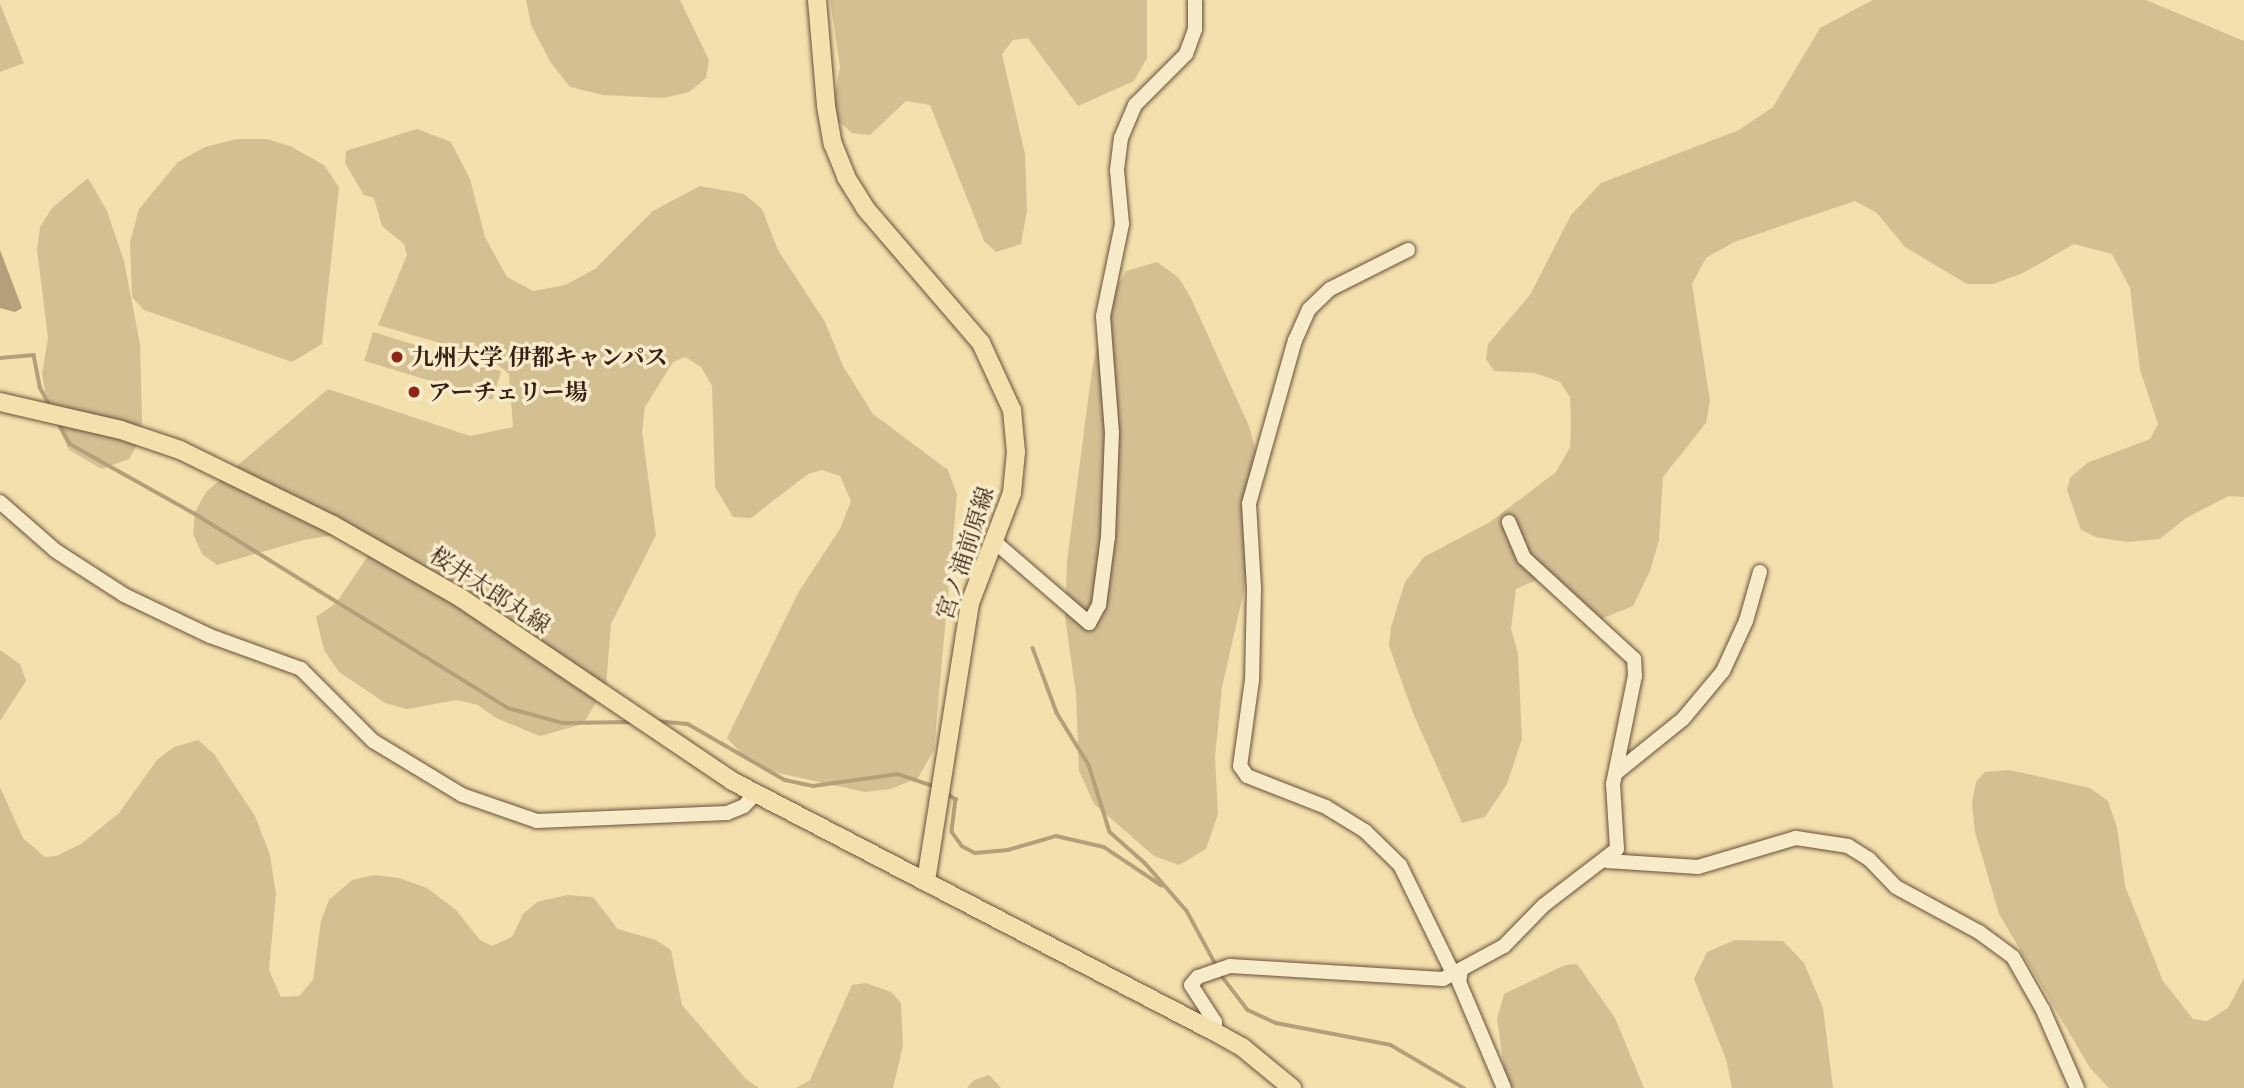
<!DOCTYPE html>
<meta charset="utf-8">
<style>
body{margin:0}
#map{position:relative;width:2244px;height:1088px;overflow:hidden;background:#f4e0ad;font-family:"EB Garamond","Noto Serif JP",serif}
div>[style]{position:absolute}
.green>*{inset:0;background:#d4bf93;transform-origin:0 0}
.water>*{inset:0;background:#b49f7a}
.stream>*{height:3.5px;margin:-1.75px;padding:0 1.75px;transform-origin:1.75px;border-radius:1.75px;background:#b49f7a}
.roads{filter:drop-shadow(0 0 2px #67503c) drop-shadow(0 0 2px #67503c)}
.minor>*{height:14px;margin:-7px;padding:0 7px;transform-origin:7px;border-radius:7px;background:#f8ebca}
.major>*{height:18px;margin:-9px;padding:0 9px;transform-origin:9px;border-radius:9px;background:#f4e0ad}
.dots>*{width:19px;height:19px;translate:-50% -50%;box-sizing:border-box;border:4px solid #f8ebca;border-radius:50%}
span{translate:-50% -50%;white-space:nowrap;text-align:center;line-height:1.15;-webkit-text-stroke:7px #f8ebca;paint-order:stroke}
.poi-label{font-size:23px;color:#382016;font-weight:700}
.left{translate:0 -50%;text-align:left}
.street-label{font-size:23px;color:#382016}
</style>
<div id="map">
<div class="green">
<div style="clip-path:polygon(526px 0,680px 0,709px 60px,706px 78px,689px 92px,664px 98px,603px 95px,570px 87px,551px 63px,531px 25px)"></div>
<div style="clip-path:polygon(830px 0,1147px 0,1147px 58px,1134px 81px,1078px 106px,1028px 38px,1013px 40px,1002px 54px,1025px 154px,1027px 211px,1021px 244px,996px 252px,984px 241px,930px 105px,906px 101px,870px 135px,852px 133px,837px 120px,832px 110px,840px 67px)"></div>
<div style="clip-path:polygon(1873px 0,2146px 0,2244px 41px,2244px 497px,2229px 496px,2186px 518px,2160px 539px,2127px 542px,2096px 537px,2081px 530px,2067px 490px,2070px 478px,2087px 463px,2150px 439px,2158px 424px,2140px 370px,2130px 288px,2112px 254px,2074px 244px,2023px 273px,1993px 284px,1967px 284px,1905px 247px,1877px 213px,1855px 201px,1734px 242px,1706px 258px,1692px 284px,1710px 401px,1706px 423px,1663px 477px,1659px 540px,1650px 571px,1633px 606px,1601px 619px,1573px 607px,1541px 578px,1516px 589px,1511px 629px,1518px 653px,1522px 739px,1507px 784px,1485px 817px,1462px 823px,1413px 713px,1389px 646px,1391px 627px,1405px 582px,1424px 557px,1490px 522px,1556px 472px,1570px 447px,1571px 425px,1570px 397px,1560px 382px,1535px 373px,1494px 371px,1486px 359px,1488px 344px,1530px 295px,1571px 215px,1601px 183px,1739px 130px,1773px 107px,1820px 28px)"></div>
<div style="clip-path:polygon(0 4px,24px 63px,0 72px)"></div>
<div style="clip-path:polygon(417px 129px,451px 142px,470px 179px,485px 237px,507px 277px,533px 291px,565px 285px,595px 269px,653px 211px,700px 186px,744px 194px,762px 209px,778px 250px,825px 322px,843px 366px,873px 414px,948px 470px,957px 494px,934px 750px,918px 778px,891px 789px,865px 792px,778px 773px,747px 760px,727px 738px,799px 591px,840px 529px,851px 501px,840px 476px,822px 470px,808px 474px,751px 518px,733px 517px,715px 487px,712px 386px,701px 367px,685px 357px,673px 362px,645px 407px,642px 432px,656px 535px,611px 624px,606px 686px,583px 724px,540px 736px,496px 718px,478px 705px,457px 700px,407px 709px,385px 703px,339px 672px,324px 650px,316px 617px,336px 603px,368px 556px,365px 538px,334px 535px,304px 540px,217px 565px,202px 554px,193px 534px,195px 512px,206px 492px,328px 389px,470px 436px,513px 427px,509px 374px,488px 357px,378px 325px,407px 255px,404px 244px,382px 226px,374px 198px,364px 195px,345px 163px,346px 151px)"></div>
<div style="clip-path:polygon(237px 139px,267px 139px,290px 146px,324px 165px,339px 187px,322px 344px,292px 362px,144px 310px,132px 297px,130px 242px,139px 209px,178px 162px,205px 147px)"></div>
<div style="clip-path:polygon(88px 178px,107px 211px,124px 261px,140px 344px,142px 421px,138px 443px,129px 459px,102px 469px,69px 450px,47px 403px,42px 374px,48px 338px,37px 249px,40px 227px,52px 208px)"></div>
<div style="clip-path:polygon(1157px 262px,1179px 278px,1191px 298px,1249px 426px,1259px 462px,1244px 591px,1222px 687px,1215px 757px,1218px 814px,1206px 849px,1179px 865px,1154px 856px,1094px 804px,1079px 771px,1076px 694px,1065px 617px,1067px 561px,1092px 370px,1106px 306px,1126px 271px)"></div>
<div style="left:373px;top:332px;width:134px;height:30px;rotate:17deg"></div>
<div style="clip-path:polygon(0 650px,20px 664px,26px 681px,0 721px)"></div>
<div style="clip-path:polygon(198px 740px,214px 754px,255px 816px,270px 855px,276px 894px,269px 970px,281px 997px,299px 996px,313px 980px,321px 921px,329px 900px,352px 880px,374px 875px,399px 878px,427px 888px,456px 910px,480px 940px,492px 946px,512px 937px,523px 914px,537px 902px,567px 895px,593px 897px,618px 929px,656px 940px,671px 950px,682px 1005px,746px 1079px,759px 1088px,0 1088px,0 787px,23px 838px,45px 857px,56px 856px,81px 844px,119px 813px,157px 760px,174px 747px)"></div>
<div style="clip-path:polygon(2009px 770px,2090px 788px,2108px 801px,2117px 827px,2125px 886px,2163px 981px,2193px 1019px,2207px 1021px,2228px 1008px,2244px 978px,2244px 1088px,2109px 1088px,2090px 1068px,1999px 914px,1975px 832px,1972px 803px,1976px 782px,1985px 772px)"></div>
<div style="clip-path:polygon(1735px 940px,1783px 941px,1804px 963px,1823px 1008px,1833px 1088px,1732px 1088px,1726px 1059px,1694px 979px,1707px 952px)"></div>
<div style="clip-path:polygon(1577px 964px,1615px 1018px,1644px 1088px,1507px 1088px,1497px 1019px,1504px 994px,1565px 965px)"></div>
<div style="clip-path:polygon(866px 983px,891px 992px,901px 1003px,903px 1046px,893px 1088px,796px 1088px,810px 1080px,852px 985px)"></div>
<div style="clip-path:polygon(989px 1075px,1001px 1088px,967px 1088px,974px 1080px)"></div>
</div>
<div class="water">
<div style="clip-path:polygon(0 250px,22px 308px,15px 312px,0 308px)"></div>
</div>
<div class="stream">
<div style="left:0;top:358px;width:34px;rotate:-5deg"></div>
<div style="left:34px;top:355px;width:33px;rotate:79deg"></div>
<div style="left:40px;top:387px;width:21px;rotate:62deg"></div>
<div style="left:58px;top:422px;width:25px;rotate:61deg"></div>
<div style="left:70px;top:444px;width:145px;rotate:29.2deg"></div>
<div style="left:197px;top:515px;width:366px;rotate:31.8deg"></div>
<div style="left:508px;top:708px;width:57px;rotate:15.3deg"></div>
<div style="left:563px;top:723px;width:71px;rotate:-0.8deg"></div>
<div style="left:1033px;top:648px;width:69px;rotate:69.7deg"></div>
<div style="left:1057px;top:713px;width:61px;rotate:58.4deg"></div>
<div style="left:1089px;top:765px;width:70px;rotate:72.6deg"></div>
<div style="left:1110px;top:832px;width:47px;rotate:41.5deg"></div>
<div style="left:1145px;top:863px;width:64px;rotate:48.8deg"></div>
<div style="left:1187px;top:911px;width:65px;rotate:61.5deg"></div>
<div style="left:655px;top:721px;width:33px;rotate:5deg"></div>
<div style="left:688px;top:724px;width:112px;rotate:30deg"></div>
<div style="left:785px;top:780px;width:29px;rotate:12deg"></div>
<div style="left:813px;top:786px;width:86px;rotate:-8deg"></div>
<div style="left:898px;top:774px;width:40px;rotate:18.9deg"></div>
<div style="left:945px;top:793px;width:13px;rotate:29deg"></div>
<div style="left:956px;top:799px;width:33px;rotate:97deg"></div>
<div style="left:952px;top:832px;width:17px;rotate:54deg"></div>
<div style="left:962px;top:846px;width:15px;rotate:28deg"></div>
<div style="left:975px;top:853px;width:33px;rotate:-5deg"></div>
<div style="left:1008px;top:850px;width:50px;rotate:-16.3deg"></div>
<div style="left:1056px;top:836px;width:49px;rotate:12.9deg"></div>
<div style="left:1104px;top:847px;width:69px;rotate:33.7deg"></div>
<div style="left:1221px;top:975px;width:44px;rotate:52.4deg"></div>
<div style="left:1248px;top:1010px;width:31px;rotate:25deg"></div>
<div style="left:1276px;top:1023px;width:117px;rotate:10.8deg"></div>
<div style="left:1391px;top:1045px;width:85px;rotate:30.5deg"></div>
</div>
<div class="roads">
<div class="minor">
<div style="left:1408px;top:250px;width:87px;rotate:153.4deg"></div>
<div style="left:1330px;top:289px;width:29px;rotate:136deg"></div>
<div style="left:1309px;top:309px;width:34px;rotate:114deg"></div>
<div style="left:1295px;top:340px;width:170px;rotate:105.7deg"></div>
<div style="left:1249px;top:504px;width:84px;rotate:86.6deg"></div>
<div style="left:1254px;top:588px;width:92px;rotate:91.2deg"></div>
<div style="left:1252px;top:680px;width:87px;rotate:97.9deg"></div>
<div style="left:1240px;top:766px;width:12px;rotate:55deg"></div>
<div style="left:1247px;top:776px;width:85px;rotate:21.4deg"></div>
<div style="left:1326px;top:807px;width:46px;rotate:31.6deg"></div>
<div style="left:1365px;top:831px;width:49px;rotate:44.2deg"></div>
<div style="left:1400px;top:865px;width:118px;rotate:63.9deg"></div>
<div style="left:0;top:502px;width:74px;rotate:41.2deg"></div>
<div style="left:56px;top:551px;width:81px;rotate:32.9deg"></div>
<div style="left:124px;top:595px;width:95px;rotate:25.5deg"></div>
<div style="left:210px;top:636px;width:97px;rotate:19.9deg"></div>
<div style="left:301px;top:669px;width:102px;rotate:45deg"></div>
<div style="left:373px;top:741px;width:104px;rotate:31.2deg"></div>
<div style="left:462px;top:795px;width:79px;rotate:19.1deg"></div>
<div style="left:537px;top:821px;width:190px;rotate:-2.4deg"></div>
<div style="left:727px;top:813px;width:18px;rotate:-22deg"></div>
<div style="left:744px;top:806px;width:16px;rotate:-47deg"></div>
<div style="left:996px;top:543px;width:123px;rotate:40.7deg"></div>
<div style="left:1089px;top:623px;width:21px;rotate:-61deg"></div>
<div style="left:1099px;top:605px;width:69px;rotate:-82.5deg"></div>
<div style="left:1108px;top:537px;width:104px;rotate:-87.8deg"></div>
<div style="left:1112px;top:433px;width:117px;rotate:-94.4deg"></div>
<div style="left:1103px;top:316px;width:94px;rotate:-78.3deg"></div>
<div style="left:1122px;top:224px;width:54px;rotate:-95.3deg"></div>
<div style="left:1117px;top:170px;width:32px;rotate:-83deg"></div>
<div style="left:1121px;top:138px;width:36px;rotate:-67deg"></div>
<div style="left:1135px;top:105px;width:72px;rotate:-45deg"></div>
<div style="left:1186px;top:54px;width:27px;rotate:-70deg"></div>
<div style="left:1195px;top:29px;width:29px;rotate:-90deg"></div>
<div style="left:1616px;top:773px;width:86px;rotate:-38.9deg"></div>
<div style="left:1683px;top:719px;width:62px;rotate:-50.2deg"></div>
<div style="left:1723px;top:671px;width:55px;rotate:-65.3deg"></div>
<div style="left:1746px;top:621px;width:51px;rotate:-74.1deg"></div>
<div style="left:1607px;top:861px;width:91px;rotate:3.8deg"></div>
<div style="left:1698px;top:867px;width:102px;rotate:-16.5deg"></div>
<div style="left:1796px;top:838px;width:53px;rotate:8.7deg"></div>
<div style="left:1848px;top:846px;width:25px;rotate:32deg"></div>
<div style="left:1869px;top:859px;width:39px;rotate:46deg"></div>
<div style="left:1896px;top:887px;width:94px;rotate:28.5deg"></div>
<div style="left:1979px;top:932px;width:42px;rotate:36.3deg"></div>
<div style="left:2013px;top:957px;width:61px;rotate:60.5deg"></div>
<div style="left:2043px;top:1010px;width:85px;rotate:66.4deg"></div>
<div style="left:1461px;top:970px;width:12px;rotate:99deg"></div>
<div style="left:1459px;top:982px;width:115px;rotate:67deg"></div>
<div style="left:1215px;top:1032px;width:10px;rotate:-90deg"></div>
<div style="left:1215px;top:1022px;width:44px;rotate:-123deg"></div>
<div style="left:1191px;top:985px;width:11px;rotate:-49deg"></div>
<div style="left:1198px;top:977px;width:34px;rotate:-19deg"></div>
<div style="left:1230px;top:966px;width:213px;rotate:3.5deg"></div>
<div style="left:1443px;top:979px;width:69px;rotate:-28.4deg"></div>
<div style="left:1504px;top:946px;width:57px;rotate:-45.7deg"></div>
<div style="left:1544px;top:905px;width:92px;rotate:-37.5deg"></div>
<div style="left:1617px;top:849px;width:65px;rotate:-93.5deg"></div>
<div style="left:1613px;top:784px;width:110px;rotate:-78.5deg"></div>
<div style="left:1635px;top:676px;width:17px;rotate:-93deg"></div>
<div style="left:1634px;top:659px;width:149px;rotate:-137.4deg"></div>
<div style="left:1524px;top:558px;width:39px;rotate:-113deg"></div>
</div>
<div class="major">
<div style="left:817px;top:0;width:106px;rotate:85.1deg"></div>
<div style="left:826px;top:106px;width:39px;rotate:80deg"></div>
<div style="left:833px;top:144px;width:35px;rotate:68deg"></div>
<div style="left:846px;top:177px;width:36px;rotate:58deg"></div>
<div style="left:865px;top:208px;width:178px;rotate:49.3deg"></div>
<div style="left:981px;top:343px;width:74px;rotate:65.2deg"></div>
<div style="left:1012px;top:410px;width:42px;rotate:84.6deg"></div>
<div style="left:1016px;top:452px;width:41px;rotate:95.6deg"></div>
<div style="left:1012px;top:493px;width:118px;rotate:110.9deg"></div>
<div style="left:970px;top:603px;width:282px;rotate:99deg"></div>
<div style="left:0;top:402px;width:124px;rotate:13deg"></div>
<div style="left:121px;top:430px;width:62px;rotate:18.7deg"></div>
<div style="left:180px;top:450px;width:170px;rotate:26.1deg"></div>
<div style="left:333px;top:525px;width:147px;rotate:29.7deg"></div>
<div style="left:461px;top:598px;width:327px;rotate:34deg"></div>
<div style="left:732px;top:781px;width:544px;rotate:27.46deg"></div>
<div style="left:1215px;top:1032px;width:31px;rotate:29deg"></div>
<div style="left:1242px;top:1047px;width:65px;rotate:39.4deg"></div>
</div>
</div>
<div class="dots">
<div style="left:397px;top:357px;background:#8f2418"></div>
<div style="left:414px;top:392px;background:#8f2418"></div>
</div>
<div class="poi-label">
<span class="left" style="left:411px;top:357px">九州大学 伊都キャンパス</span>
<span class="left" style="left:428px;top:392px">アーチェリー場</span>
</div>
<div class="street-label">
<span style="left:965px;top:553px;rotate:-72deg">宮ノ浦前原線</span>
<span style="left:490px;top:590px;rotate:33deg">桜井太郎丸線</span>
</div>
</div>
